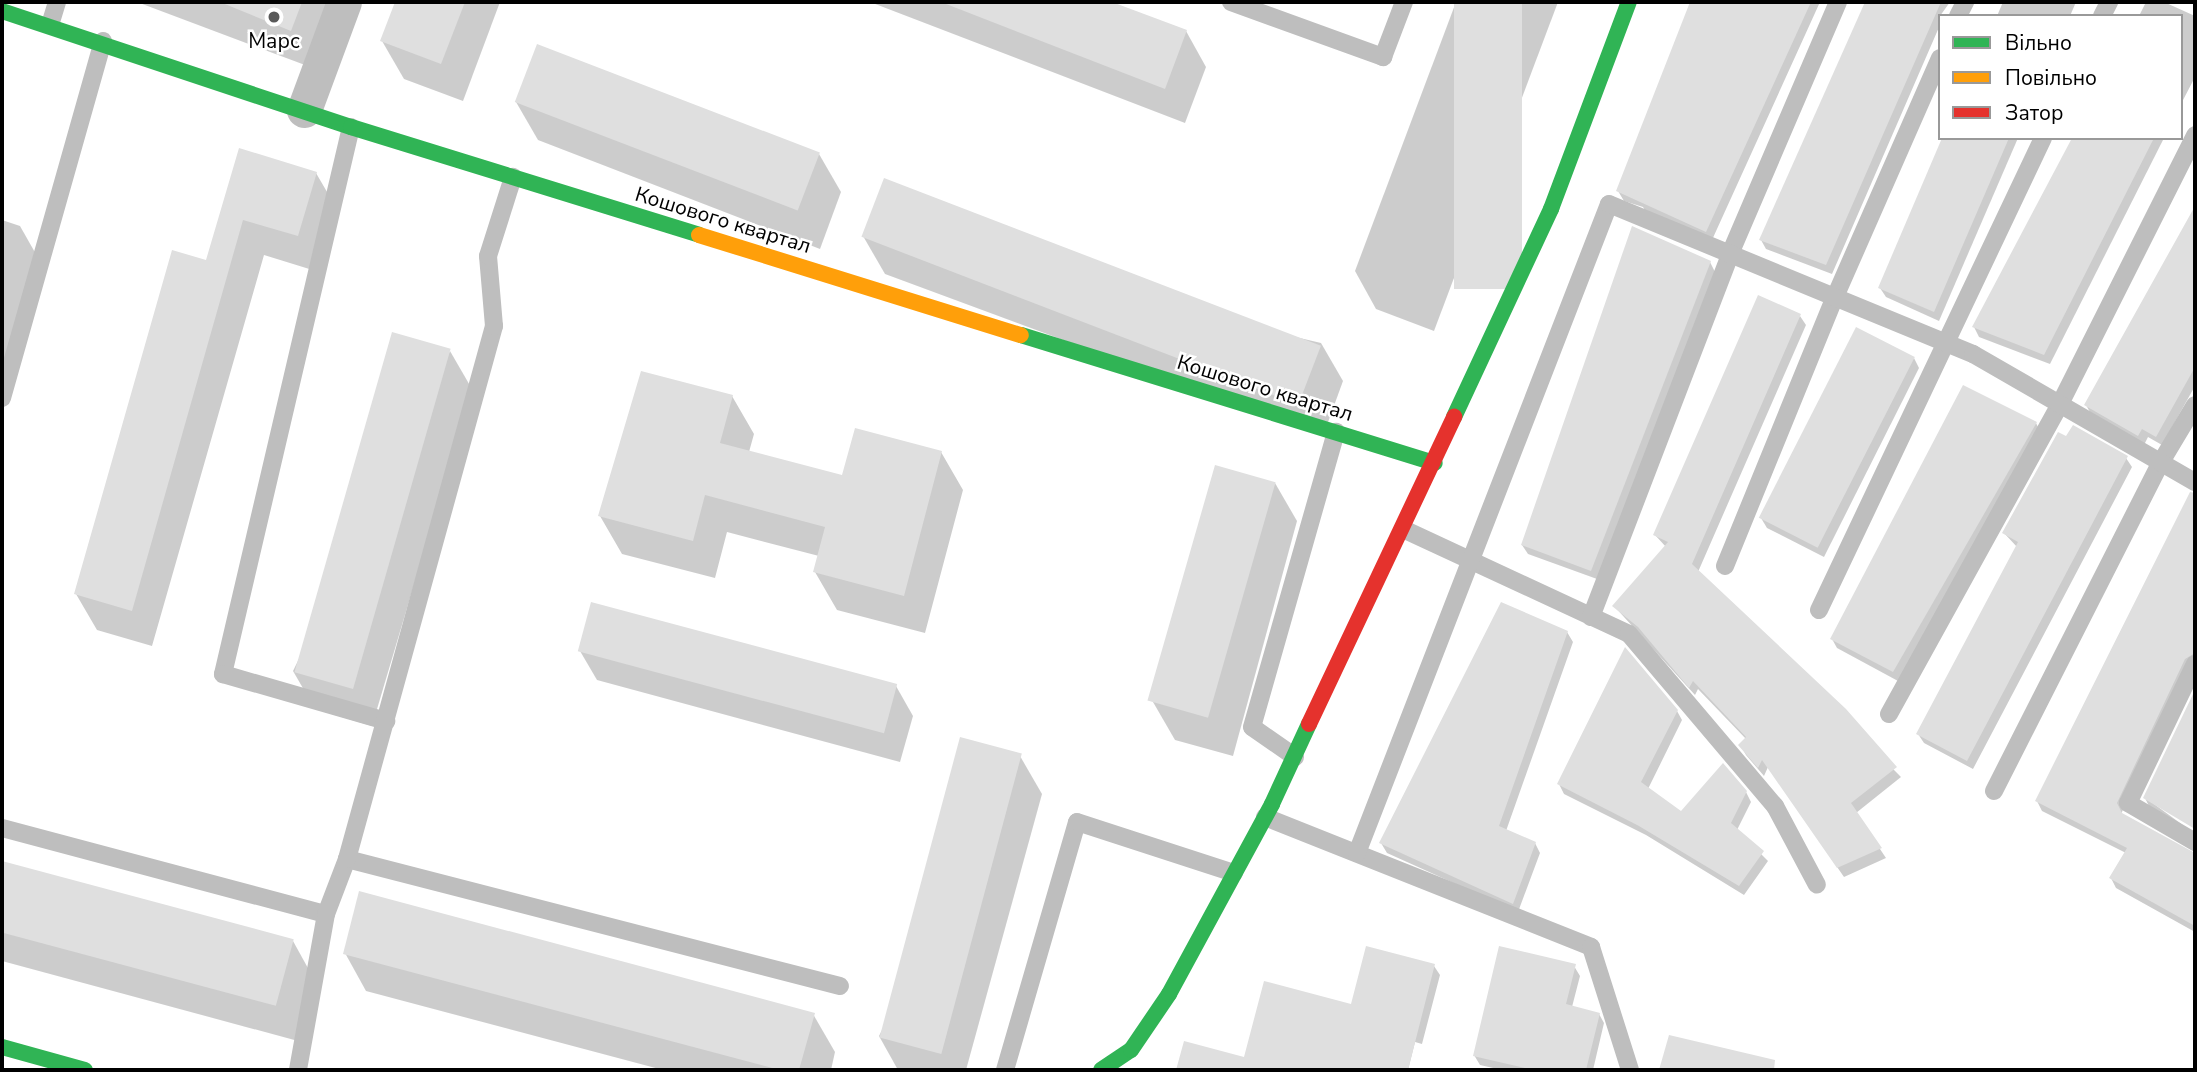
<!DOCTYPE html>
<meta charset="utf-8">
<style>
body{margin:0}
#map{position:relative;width:2197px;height:1072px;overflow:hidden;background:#fff;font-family:"Nunito Sans",sans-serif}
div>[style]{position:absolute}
.shadow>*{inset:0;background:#0003}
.building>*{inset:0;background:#dfdfdf;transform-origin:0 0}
.lane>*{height:18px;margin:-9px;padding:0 9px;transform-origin:9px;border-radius:9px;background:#bebebe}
.street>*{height:35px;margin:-17.5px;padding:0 17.5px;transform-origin:17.5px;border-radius:17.5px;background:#bebebe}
.fast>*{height:16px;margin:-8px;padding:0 8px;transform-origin:8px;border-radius:8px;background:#30b455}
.slow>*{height:16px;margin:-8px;padding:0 8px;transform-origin:8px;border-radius:8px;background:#ff9f0a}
.jam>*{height:16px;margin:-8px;padding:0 8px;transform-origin:8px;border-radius:8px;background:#e5322d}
.dots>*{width:19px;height:19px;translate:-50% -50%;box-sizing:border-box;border:4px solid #fff;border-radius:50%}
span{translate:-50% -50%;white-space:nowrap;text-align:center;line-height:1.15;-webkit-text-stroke:5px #fff;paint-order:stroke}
.poi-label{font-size:21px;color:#000}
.street-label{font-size:21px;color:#000}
.frame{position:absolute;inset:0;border:4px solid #000;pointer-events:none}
.legend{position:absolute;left:1938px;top:14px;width:245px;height:126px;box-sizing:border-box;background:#fff;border:2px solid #999;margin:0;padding:9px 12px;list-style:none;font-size:21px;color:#000}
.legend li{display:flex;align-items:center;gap:14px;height:35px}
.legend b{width:35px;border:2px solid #999}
</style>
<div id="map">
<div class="shadow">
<div style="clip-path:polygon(137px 2px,337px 2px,313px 68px)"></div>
<div style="clip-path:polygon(397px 2px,500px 2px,463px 101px,404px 79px,382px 41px)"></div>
<div style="clip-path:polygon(870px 2px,1109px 2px,1186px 31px,1206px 67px,1185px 123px)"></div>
<div style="clip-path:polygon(1456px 2px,1558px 2px,1434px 331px,1376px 309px,1355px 271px)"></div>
<div style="clip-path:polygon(1692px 2px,1820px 2px,1712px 240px,1647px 214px,1643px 207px,1624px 201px,1618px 191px)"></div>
<div style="clip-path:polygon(1867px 2px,1950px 2px,1940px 16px,1940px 25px,1832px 274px,1766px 249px,1761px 240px)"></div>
<div style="clip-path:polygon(2003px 2px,2076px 2px,2070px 16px,1997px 16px)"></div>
<div style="clip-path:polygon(2146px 2px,2164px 2px,2195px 16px,2195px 77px,2181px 104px,2181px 16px,2139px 16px)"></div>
<div style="clip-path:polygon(516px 102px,819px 154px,841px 192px,820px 249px,538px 140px)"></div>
<div style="clip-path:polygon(1944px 138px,2018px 138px,1939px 321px,1886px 297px,1880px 288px)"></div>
<div style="clip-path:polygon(2074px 138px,2164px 138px,2050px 364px,1979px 337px,1974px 327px)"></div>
<div style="clip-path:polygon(240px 151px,316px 173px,337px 209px,319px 272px,264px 255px,152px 646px,97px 630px,76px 594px,207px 262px)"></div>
<div style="clip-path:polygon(2195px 209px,2195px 386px,2162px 445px,2148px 437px,2144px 445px,2091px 414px,2086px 405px)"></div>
<div style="clip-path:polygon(2px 220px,20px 226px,41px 263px,2px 402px)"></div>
<div style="clip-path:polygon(863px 236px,1321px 343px,1343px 381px,1323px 436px,885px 274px)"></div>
<div style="clip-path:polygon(1710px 262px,1715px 272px,1597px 579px,1528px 554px,1522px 545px)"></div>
<div style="clip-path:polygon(1800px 316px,1806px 325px,1698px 572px,1901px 777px,1856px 813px,1886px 858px,1844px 877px,1768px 767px,1764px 776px,1746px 755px,1741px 746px,1746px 739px,1698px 689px,1695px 695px,1614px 606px,1666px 547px,1655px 535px)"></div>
<div style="clip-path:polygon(450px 351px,472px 389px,372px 726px,315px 709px,293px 671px)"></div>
<div style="clip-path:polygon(1914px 358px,1919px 368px,1824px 557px,1767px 528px,1761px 518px)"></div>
<div style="clip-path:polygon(732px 396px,754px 434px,749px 452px,844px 477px,941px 452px,963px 490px,925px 633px,837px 610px,815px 572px,819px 556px,727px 532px,715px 578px,622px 554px,600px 516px)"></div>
<div style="clip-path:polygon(2036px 423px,2041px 433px,1898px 681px,1837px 648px,1832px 639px)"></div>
<div style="clip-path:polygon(2126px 458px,2132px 467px,1973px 769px,1924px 743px,1918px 734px,2017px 547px,2004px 533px)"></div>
<div style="clip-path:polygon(1275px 483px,1297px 521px,1233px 756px,1175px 740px,1153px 702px)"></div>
<div style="clip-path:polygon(2179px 517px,2195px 528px,2195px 665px,2121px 814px,2195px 863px,2195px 932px,2116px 888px,2111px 878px,2126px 853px,2042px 811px,2037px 801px)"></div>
<div style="clip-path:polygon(1567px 632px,1573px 642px,1506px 831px,1535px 843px,1540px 853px,1518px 912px,1387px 853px,1381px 843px)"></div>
<div style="clip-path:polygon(580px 651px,896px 686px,913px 716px,900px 762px,597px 680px)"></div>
<div style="clip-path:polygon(2195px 694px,2195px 827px,2150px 801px,2195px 834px,2150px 808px,2145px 798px)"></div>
<div style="clip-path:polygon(1677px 711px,1682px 720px,1648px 789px,1681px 813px,1746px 792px,1751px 802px,1737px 830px,1768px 861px,1744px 895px,1646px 835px,1564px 794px,1559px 784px)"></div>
<div style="clip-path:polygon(1020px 756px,1042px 794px,966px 1070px,898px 1070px,879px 1036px)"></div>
<div style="clip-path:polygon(2px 863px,293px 941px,314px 979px,298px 1041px,2px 961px)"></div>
<div style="clip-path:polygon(345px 953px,813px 1014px,835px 1052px,831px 1070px,663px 1070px,366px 991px)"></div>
<div style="clip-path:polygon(1434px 966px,1440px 975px,1422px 1044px,1415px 1042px,1408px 1070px,1178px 1070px,1185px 1043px,1246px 1059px)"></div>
<div style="clip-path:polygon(1574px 966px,1580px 976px,1572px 1007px,1599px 1014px,1604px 1023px,1593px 1070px,1502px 1070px,1480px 1065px,1474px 1055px)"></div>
</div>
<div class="building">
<div style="clip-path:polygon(220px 2px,302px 2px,291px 31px)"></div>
<div style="clip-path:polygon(395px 2px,465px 2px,441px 64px,380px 41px)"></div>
<div style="clip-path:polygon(941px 2px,1112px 2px,1187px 30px,1165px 89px)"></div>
<div style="left:1454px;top:2px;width:68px;height:287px"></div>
<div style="clip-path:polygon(1690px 2px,1811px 2px,1706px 232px,1616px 191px)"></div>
<div style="clip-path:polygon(1865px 2px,1941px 2px,1826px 265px,1759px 240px)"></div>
<div style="left:537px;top:44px;width:303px;height:62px;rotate:21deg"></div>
<div style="clip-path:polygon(1942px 138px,2009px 138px,1934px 312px,1878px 288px)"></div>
<div style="clip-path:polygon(2072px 138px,2154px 138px,2044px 355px,1972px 327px)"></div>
<div style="clip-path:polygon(239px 148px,317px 172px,298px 236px,243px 220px,132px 611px,74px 594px,172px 250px,206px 260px)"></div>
<div style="left:884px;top:178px;width:468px;height:63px;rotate:21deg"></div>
<div style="clip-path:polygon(2195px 206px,2195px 367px,2156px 437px,2142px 429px,2138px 436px,2084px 405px)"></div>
<div style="clip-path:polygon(1632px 226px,1711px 261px,1591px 571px,1521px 545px)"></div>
<div style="clip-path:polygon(1758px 295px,1801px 314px,1692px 564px,1846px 709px,1897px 767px,1851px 803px,1882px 848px,1837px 868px,1762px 760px,1758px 768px,1738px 745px,1746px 737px,1693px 681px,1689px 688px,1638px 627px,1612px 606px,1668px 542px,1653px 535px)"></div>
<div style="left:1856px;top:327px;width:66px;height:214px;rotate:27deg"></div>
<div style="left:392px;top:332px;width:61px;height:354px;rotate:16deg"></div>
<div style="clip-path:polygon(641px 371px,733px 395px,720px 443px,842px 475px,855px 428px,942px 451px,904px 596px,813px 572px,825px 527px,705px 495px,693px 541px,598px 516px)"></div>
<div style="clip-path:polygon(1963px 385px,2037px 422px,1893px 672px,1830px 639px)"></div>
<div style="clip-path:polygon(2073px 425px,2128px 456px,1967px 761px,1916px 734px,2018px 542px,2002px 533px,2058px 432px,2066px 436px)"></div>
<div style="left:1215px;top:465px;width:63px;height:245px;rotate:16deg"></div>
<div style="clip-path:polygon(2190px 492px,2195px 493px,2195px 653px,2185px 659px,2117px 803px,2122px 813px,2195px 853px,2195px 926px,2109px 878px,2127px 848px,2035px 801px)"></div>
<div style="left:591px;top:602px;width:317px;height:51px;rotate:15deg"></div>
<div style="clip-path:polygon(1501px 602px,1568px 631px,1499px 826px,1536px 842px,1513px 904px,1379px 843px)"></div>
<div style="clip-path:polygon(1625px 647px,1678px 710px,1641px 782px,1681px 811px,1723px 763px,1747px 791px,1731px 823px,1764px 851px,1739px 886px,1639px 826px,1557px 784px)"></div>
<div style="clip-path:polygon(2195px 690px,2195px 829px,2143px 798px)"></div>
<div style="left:960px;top:737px;width:64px;height:311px;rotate:15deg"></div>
<div style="left:2px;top:861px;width:302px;height:69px;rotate:15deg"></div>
<div style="clip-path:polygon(359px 891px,815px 1013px,799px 1070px,780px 1070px,343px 954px)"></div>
<div style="clip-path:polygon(1366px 946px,1435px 964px,1408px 1070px,1176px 1070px,1184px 1041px,1244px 1057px,1264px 981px,1351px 1004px)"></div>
<div style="clip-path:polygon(1499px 946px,1576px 964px,1566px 1004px,1600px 1013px,1586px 1070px,1533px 1070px,1473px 1056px)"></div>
<div style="clip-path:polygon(1669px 1035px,1775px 1060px,1774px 1070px,1659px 1070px)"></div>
</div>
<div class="lane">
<div style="left:1231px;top:2px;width:162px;rotate:19.9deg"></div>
<div style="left:1383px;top:57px;width:59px;rotate:-69.1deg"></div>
<div style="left:1958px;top:16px;width:16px;rotate:-63deg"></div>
<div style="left:2102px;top:16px;width:16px;rotate:-63deg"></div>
<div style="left:50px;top:25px;width:24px;rotate:-73deg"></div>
<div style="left:351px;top:127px;width:562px;rotate:103.17deg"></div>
<div style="left:223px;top:674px;width:170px;rotate:16.1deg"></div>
<div style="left:2px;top:398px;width:371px;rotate:-74.2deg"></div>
<div style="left:1403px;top:529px;width:249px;rotate:24.9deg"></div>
<div style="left:1629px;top:634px;width:226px;rotate:49.7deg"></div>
<div style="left:1775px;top:806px;width:89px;rotate:62deg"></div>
<div style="left:1725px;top:566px;width:291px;rotate:-67.8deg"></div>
<div style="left:1835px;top:297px;width:261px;rotate:-66.3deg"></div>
<div style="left:1819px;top:610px;width:522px;rotate:-64.61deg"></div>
<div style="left:1591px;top:617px;width:389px;rotate:-69deg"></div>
<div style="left:1730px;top:254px;width:274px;rotate:-66.8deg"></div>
<div style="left:2195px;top:664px;width:154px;rotate:115.7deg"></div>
<div style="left:2128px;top:803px;width:78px;rotate:30.2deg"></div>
<div style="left:1889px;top:714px;width:354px;rotate:-61.1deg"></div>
<div style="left:2060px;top:404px;width:301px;rotate:-63.3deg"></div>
<div style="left:1295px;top:757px;width:52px;rotate:-145.1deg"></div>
<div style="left:1252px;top:727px;width:307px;rotate:-74.1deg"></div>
<div style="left:1994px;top:791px;width:369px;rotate:-63.1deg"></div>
<div style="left:2161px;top:462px;width:66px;rotate:-59.2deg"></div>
<div style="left:1265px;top:817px;width:351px;rotate:21.7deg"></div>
<div style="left:1591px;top:947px;width:129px;rotate:72.4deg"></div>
<div style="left:2px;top:828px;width:335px;rotate:14.9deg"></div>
<div style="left:326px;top:914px;width:158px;rotate:100.2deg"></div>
<div style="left:1357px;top:853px;width:696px;rotate:-68.78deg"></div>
<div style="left:1609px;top:204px;width:394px;rotate:22.4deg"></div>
<div style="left:1973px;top:354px;width:256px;rotate:30deg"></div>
<div style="left:347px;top:859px;width:509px;rotate:14.45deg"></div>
<div style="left:326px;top:914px;width:59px;rotate:-69.1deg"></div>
<div style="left:347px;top:859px;width:553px;rotate:-74.58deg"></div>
<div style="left:494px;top:326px;width:70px;rotate:-94.9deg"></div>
<div style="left:488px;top:256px;width:83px;rotate:-72.4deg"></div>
<div style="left:1005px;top:1070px;width:258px;rotate:-73.8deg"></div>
<div style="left:1077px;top:822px;width:165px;rotate:18deg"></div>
</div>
<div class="street">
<div style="left:304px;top:110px;width:115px;rotate:-69.7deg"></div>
</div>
<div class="fast">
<div style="left:2px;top:11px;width:368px;rotate:18.4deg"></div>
<div style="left:351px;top:127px;width:364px;rotate:17.2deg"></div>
<div style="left:1021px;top:335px;width:433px;rotate:17.2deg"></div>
<div style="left:1454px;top:417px;width:230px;rotate:-65deg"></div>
<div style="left:1551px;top:209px;width:221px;rotate:-69.4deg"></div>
<div style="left:2px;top:1047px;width:86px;rotate:15.5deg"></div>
<div style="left:1101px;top:1070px;width:36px;rotate:-34deg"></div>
<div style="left:1131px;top:1050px;width:68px;rotate:-55.8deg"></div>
<div style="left:1169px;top:994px;width:216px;rotate:-61.5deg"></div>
<div style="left:1272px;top:804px;width:88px;rotate:-65.2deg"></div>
</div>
<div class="slow">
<div style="left:699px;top:235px;width:337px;rotate:17.3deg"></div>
</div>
<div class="jam">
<div style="left:1309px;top:724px;width:340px;rotate:-64.7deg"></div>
</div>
<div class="dots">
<div style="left:274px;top:17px;background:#595959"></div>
</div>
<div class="poi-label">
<span style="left:274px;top:41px">Марс</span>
</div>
<div class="street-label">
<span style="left:723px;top:220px;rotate:17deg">Кошового квартал</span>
<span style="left:1265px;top:388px;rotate:17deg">Кошового квартал</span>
</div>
<div class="frame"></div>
<ul class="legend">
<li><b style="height:9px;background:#30b455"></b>Вільно</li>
<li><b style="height:9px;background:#ff9f0a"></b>Повільно</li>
<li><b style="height:9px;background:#e5322d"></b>Затор</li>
</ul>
</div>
